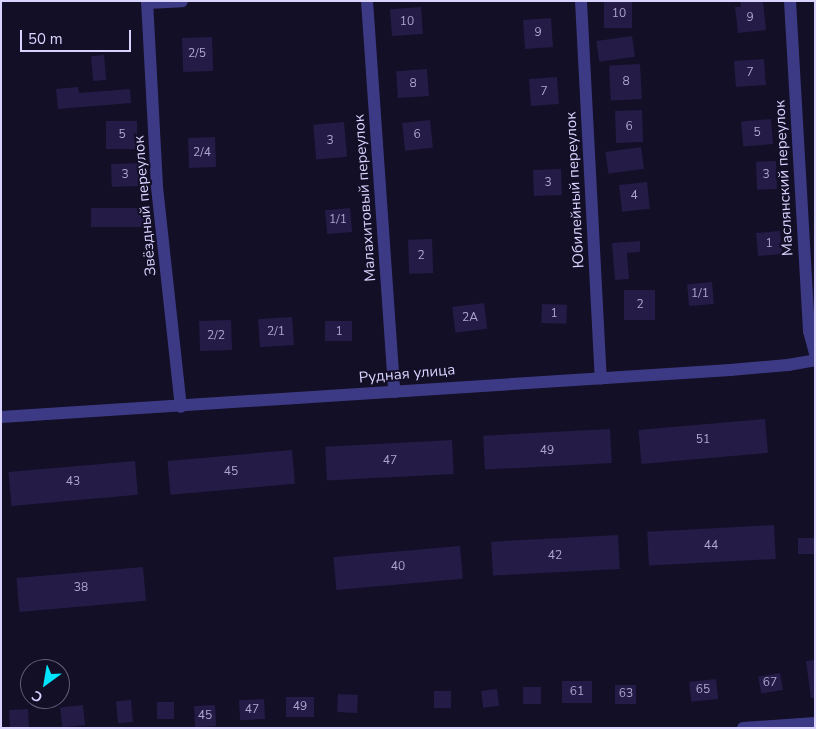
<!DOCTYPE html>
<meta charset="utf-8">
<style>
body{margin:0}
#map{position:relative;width:816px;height:729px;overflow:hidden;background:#130f26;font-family:"Nunito Sans",sans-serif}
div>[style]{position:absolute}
.building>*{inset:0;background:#241b47;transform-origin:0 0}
.minor>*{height:12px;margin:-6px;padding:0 6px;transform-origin:6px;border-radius:6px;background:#3d3a85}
span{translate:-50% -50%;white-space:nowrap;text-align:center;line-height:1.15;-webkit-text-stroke:4px #130f26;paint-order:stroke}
.number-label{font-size:12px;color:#aca6d1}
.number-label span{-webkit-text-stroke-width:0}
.street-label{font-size:15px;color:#d9d4ff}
.frame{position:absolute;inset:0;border:2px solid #d9d4ff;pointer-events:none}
.north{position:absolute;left:20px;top:659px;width:50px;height:50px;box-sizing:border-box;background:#130f26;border:1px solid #625e7d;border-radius:50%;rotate:212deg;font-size:14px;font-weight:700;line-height:20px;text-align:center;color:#d9d4ff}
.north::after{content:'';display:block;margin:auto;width:18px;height:22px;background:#00e5ff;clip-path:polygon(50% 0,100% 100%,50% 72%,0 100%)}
.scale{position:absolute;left:20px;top:30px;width:111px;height:22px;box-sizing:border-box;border:2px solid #d9d4ff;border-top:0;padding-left:6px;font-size:15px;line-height:18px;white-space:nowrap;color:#d9d4ff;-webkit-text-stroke:4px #130f26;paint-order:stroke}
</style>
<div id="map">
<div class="building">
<div style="left:604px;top:1px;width:28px;height:27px"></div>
<div style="clip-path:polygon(740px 1px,763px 1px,766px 30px,738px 33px,735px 7px,741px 7px)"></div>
<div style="left:421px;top:7px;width:27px;height:31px;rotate:86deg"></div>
<div style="left:551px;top:18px;width:29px;height:28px;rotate:86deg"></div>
<div style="left:632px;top:36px;width:21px;height:36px;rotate:82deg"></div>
<div style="left:212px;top:37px;width:34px;height:30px;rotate:88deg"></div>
<div style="left:104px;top:55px;width:25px;height:13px;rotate:85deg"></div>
<div style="left:764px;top:59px;width:26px;height:30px;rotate:86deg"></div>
<div style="left:640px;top:64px;width:35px;height:31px;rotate:87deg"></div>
<div style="left:427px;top:69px;width:27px;height:31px;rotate:86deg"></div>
<div style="left:557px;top:77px;width:27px;height:28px;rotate:86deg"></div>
<div style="clip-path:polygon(78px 87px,79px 93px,130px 89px,131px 103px,58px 109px,56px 89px)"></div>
<div style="left:642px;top:110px;width:32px;height:27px;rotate:88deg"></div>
<div style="left:771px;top:119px;width:25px;height:30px;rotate:85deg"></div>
<div style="left:430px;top:120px;width:28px;height:28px;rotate:84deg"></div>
<div style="left:137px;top:121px;width:28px;height:31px;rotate:90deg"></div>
<div style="left:344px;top:122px;width:35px;height:31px;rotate:85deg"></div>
<div style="left:215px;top:137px;width:30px;height:27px;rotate:88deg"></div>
<div style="left:641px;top:147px;width:22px;height:36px;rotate:82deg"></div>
<div style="left:776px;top:161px;width:28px;height:20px;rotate:88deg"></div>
<div style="left:139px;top:163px;width:23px;height:28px;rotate:88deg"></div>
<div style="left:561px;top:169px;width:26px;height:28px;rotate:88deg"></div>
<div style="left:647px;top:182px;width:27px;height:28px;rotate:84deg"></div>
<div style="left:146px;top:208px;width:19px;height:55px;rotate:90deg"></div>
<div style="left:350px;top:208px;width:24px;height:25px;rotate:85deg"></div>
<div style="left:780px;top:231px;width:23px;height:24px;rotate:85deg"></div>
<div style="left:432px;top:239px;width:34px;height:24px;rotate:88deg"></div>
<div style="clip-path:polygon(640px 241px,640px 252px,627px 253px,629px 279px,615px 280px,612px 243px)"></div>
<div style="left:712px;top:282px;width:22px;height:25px;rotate:85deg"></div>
<div style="left:624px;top:290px;width:31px;height:30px"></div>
<div style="left:484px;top:303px;width:26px;height:32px;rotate:83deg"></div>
<div style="left:542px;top:304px;width:25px;height:19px;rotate:2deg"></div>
<div style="left:292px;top:317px;width:28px;height:34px;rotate:86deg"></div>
<div style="left:231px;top:320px;width:30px;height:32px;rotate:88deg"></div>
<div style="left:352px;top:321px;width:20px;height:27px;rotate:90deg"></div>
<div style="left:765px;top:419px;width:34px;height:127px;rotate:85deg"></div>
<div style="left:610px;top:429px;width:34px;height:127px;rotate:87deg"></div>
<div style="left:452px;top:440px;width:34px;height:127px;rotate:87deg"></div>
<div style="left:292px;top:450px;width:34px;height:125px;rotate:85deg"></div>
<div style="left:135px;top:461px;width:34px;height:127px;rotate:85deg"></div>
<div style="left:774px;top:525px;width:34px;height:127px;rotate:87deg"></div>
<div style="left:618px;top:535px;width:34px;height:127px;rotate:87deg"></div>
<div style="left:815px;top:538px;width:16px;height:17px;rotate:90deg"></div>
<div style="left:460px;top:546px;width:33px;height:127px;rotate:85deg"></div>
<div style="left:143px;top:567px;width:34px;height:127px;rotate:85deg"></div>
<div style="clip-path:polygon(815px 660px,815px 698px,811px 698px,806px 661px)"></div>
<div style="left:780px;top:673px;width:17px;height:22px;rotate:80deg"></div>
<div style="left:716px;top:679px;width:20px;height:27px;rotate:84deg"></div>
<div style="left:592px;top:681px;width:22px;height:30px;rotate:90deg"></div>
<div style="left:615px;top:685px;width:21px;height:19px"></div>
<div style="left:541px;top:687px;width:17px;height:18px;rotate:90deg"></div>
<div style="left:497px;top:689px;width:17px;height:16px;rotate:83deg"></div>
<div style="left:434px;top:691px;width:17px;height:17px"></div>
<div style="left:338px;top:694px;width:20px;height:18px;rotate:3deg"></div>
<div style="left:286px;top:697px;width:28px;height:20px"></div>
<div style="left:264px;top:699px;width:20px;height:25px;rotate:87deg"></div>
<div style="left:131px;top:700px;width:22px;height:15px;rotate:85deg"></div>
<div style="left:157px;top:702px;width:17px;height:17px"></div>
<div style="left:83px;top:705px;width:20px;height:23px;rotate:84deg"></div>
<div style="left:215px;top:705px;width:21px;height:21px;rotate:87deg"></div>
<div style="left:28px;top:709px;width:19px;height:19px;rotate:87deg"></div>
</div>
<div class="minor">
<div style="left:147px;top:1px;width:186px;rotate:86.9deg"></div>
<div style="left:157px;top:187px;width:221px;rotate:83.8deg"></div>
<div style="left:367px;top:1px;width:392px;rotate:86deg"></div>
<div style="left:581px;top:1px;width:378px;rotate:87deg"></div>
<div style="left:790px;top:1px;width:331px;rotate:86.7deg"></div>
<div style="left:809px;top:331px;width:23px;rotate:75deg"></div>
<div style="left:147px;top:3px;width:35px;rotate:-3deg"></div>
<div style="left:1px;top:417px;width:731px;rotate:-3.69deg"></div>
<div style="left:730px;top:370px;width:58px;rotate:-4.9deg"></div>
<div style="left:788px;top:365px;width:27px;rotate:-10deg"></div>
<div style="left:743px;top:728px;width:72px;rotate:-4deg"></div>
</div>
<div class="number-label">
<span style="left:619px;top:14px">10</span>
<span style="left:750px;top:18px">9</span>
<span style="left:407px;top:22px">10</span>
<span style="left:538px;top:33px">9</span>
<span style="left:197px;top:54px">2/5</span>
<span style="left:750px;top:73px">7</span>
<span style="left:626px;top:82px">8</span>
<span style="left:413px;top:84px">8</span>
<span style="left:544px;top:92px">7</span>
<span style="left:629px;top:127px">6</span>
<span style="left:757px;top:133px">5</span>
<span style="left:122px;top:135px">5</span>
<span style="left:417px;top:135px">6</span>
<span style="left:330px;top:141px">3</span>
<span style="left:202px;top:153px">2/4</span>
<span style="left:125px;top:175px">3</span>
<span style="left:766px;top:175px">3</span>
<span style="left:548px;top:183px">3</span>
<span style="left:634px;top:196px">4</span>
<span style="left:338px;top:220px">1/1</span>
<span style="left:769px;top:244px">1</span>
<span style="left:421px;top:256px">2</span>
<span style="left:700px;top:294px">1/1</span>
<span style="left:640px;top:305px">2</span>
<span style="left:554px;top:314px">1</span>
<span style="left:470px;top:318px">2А</span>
<span style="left:276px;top:332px">2/1</span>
<span style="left:339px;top:332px">1</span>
<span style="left:216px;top:336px">2/2</span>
<span style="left:703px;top:440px">51</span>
<span style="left:547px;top:451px">49</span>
<span style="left:390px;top:461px">47</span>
<span style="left:231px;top:472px">45</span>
<span style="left:73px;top:482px">43</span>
<span style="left:711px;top:546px">44</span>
<span style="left:555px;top:556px">42</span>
<span style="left:398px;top:567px">40</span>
<span style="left:81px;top:588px">38</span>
<span style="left:770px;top:683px">67</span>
<span style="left:703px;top:690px">65</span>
<span style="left:577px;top:692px">61</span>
<span style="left:626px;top:694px">63</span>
<span style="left:300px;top:707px">49</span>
<span style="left:252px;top:710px">47</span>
<span style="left:205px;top:716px">45</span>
</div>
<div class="street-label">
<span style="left:784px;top:178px;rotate:-93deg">Маслянский переулок</span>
<span style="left:575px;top:190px;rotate:-93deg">Юбилейный переулок</span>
<span style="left:365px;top:198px;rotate:-94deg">Малахитовый переулок</span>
<span style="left:145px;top:206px;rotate:-95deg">Звёздный переулок</span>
<span style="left:407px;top:374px;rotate:-5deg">Рудная улица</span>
</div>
<div class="frame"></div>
<div class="north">С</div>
<div class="scale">50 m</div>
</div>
